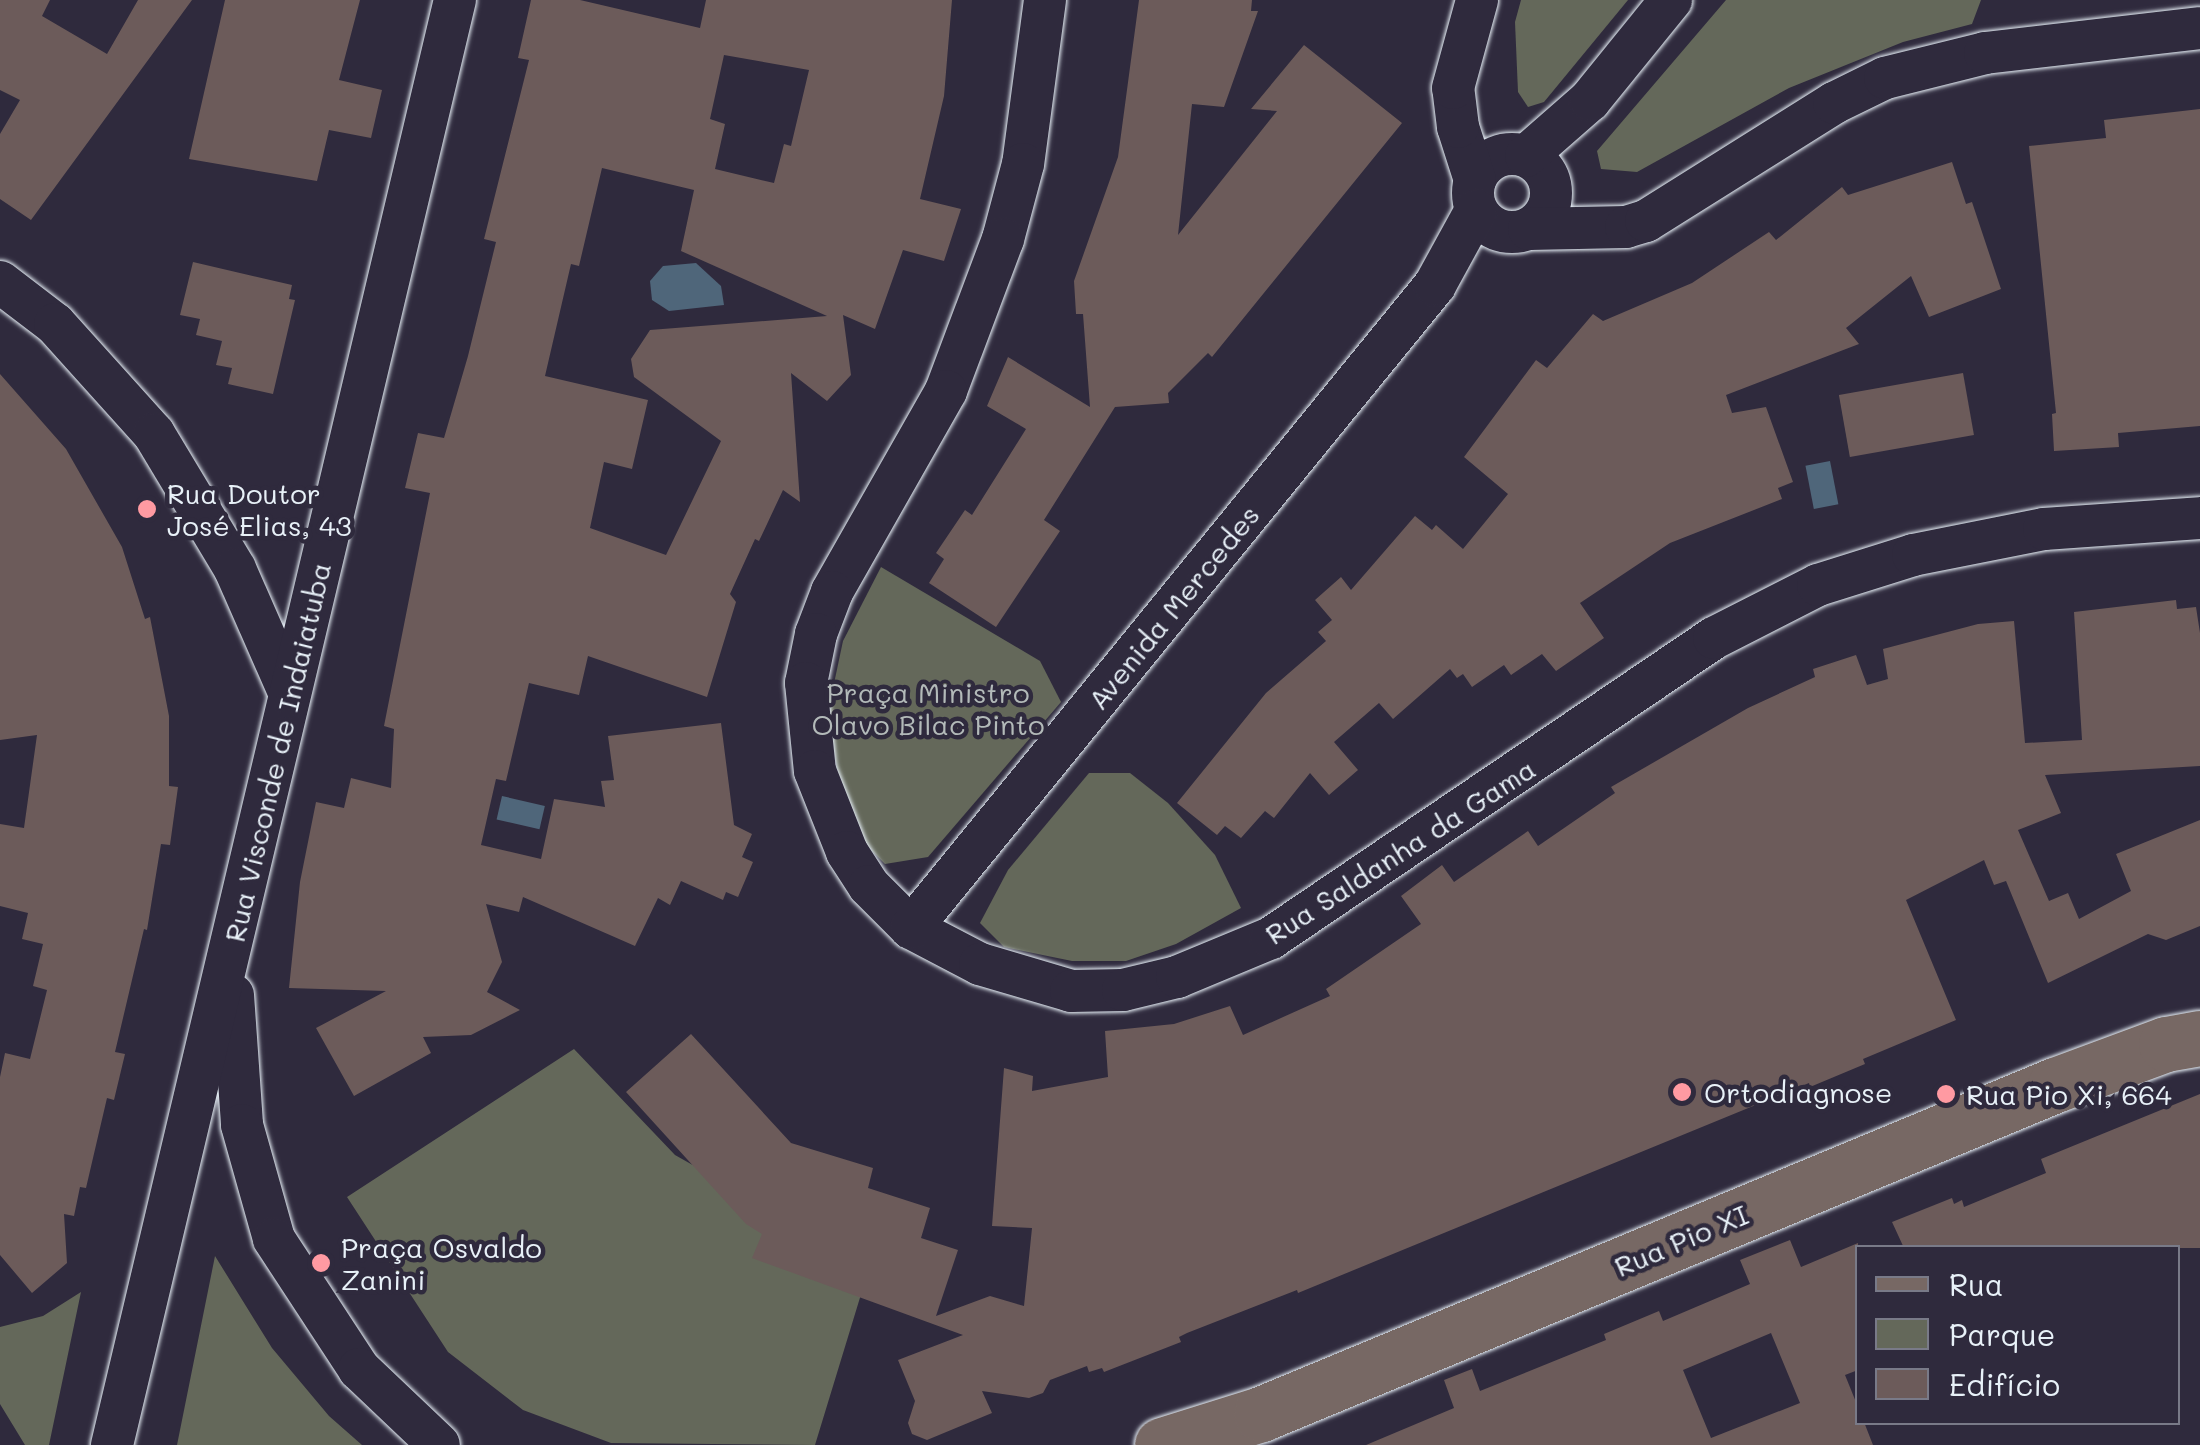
<!DOCTYPE html>
<meta charset="utf-8">
<style>
body{margin:0}
#map{position:relative;width:2200px;height:1445px;overflow:hidden;background:#2f2a3d;font-family:Mali,sans-serif}
div>[style]{position:absolute}
.green>*{inset:0;background:#64685a}
.water>*{inset:0;background:#4f667a;transform-origin:0 0}
.building>*{inset:0;background:#6c5b5a;transform-origin:0 0}
.roads{filter:drop-shadow(0 0 2px #e8f1f8) drop-shadow(0 0 2px #e8f1f8)}
.street>*{height:42px;margin:-21px;padding:0 21px;transform-origin:21px;border-radius:21px;background:#2f2a3d}
.street>.ring{margin:-21px;padding:0;box-sizing:content-box;background:none;border:42px solid #2f2a3d;border-radius:50%}
.primary>*{height:55px;margin:-27.5px;padding:0 27.5px;transform-origin:27.5px;border-radius:27.5px;background:#776864}
.dots>*{width:28px;height:28px;translate:-50% -50%;box-sizing:border-box;border:5px solid #2f2a3d;border-radius:50%}
span{translate:-50% -50%;white-space:nowrap;text-align:center;line-height:1.15;-webkit-text-stroke:9px #2f2a3d;paint-order:stroke}
.poi-label{font-size:28px;color:#e8f1f8}
.left{translate:0 -50%;text-align:left}
.street-label{font-size:28px;color:#e8f1f8}
.park-label{font-size:28px;color:#b3bab9}
.legend{position:absolute;left:1855px;top:1245px;width:325px;height:180px;box-sizing:border-box;background:#2f2a3d;border:2px solid #797a88;margin:0;padding:12px 18px;list-style:none;font-size:30px;color:#e8f1f8}
.legend li{display:flex;align-items:center;gap:20px;height:50px}
.legend b{width:50px;border:2px solid #797a88}
</style>
<div id="map">
<div class="green">
<div style="clip-path:polygon(1521px 0,1628px 0,1544px 102px,1528px 107px,1518px 92px,1515px 22px)"></div>
<div style="clip-path:polygon(1726px 0,1981px 0,1972px 24px,1903px 42px,1789px 88px,1637px 172px,1601px 169px,1597px 151px)"></div>
<div style="clip-path:polygon(881px 567px,1040px 661px,1061px 702px,928px 857px,885px 864px,858px 837px,838px 774px,828px 712px,843px 641px)"></div>
<div style="clip-path:polygon(1089px 773px,1130px 773px,1168px 803px,1215px 855px,1241px 908px,1176px 944px,1126px 961px,1072px 961px,1004px 947px,980px 923px,1008px 870px)"></div>
<div style="clip-path:polygon(574px 1049px,675px 1155px,785px 1217px,877px 1242px,815px 1445px,611px 1443px,523px 1410px,448px 1352px,347px 1197px)"></div>
<div style="clip-path:polygon(215px 1256px,272px 1348px,329px 1416px,362px 1445px,177px 1445px)"></div>
<div style="clip-path:polygon(81px 1292px,49px 1445px,25px 1445px,0 1404px,0 1327px,43px 1316px)"></div>
</div>
<div class="water">
<div style="clip-path:polygon(696px 263px,721px 286px,724px 305px,669px 311px,652px 300px,650px 281px,663px 266px)"></div>
<div style="left:1830px;top:461px;width:44px;height:25px;rotate:79deg"></div>
<div style="left:502px;top:796px;width:44px;height:24px;rotate:13deg"></div>
</div>
<div class="building">
<div style="clip-path:polygon(0 0,50px 0,42px 16px,107px 54px,138px 0,192px 0,31px 220px,0 199px,0 134px,20px 100px,0 90px)"></div>
<div style="clip-path:polygon(225px 0,360px 0,339px 80px,382px 90px,371px 138px,329px 130px,317px 181px,189px 159px)"></div>
<div style="clip-path:polygon(evenodd,531px 0,580px 0,700px 28px,706px 0,952px 0,944px 96px,920px 199px,961px 209px,944px 261px,903px 250px,875px 329px,843px 315px,851px 375px,827px 401px,791px 373px,800px 502px,783px 490px,759px 541px,755px 539px,730px 594px,736px 602px,707px 697px,588px 656px,579px 695px,529px 683px,506px 781px,496px 779px,481px 845px,541px 859px,554px 799px,605px 807px,601px 781px,614px 780px,608px 736px,721px 723px,734px 825px,752px 834px,742px 857px,753px 862px,738px 897px,726px 892px,723px 900px,681px 881px,670px 905px,658px 898px,635px 946px,523px 897px,519px 912px,486px 904px,502px 962px,487px 992px,520px 1010px,471px 1035px,423px 1037px,431px 1053px,354px 1096px,316px 1028px,386px 991px,289px 988px,300px 882px,316px 802px,344px 808px,351px 778px,391px 788px,394px 729px,384px 726px,430px 493px,405px 488px,418px 433px,444px 438px,468px 356px,496px 242px,484px 239px,529px 60px,518px 58px,531px 0,724px 55px,809px 70px,791px 146px,784px 144px,774px 183px,715px 169px,725px 124px,710px 119px,724px 55px,531px 0,602px 168px,694px 190px,681px 251px,827px 316px,650px 330px,631px 359px,634px 377px,721px 441px,666px 555px,590px 528px,604px 462px,632px 469px,648px 400px,545px 376px,571px 264px,579px 266px,602px 168px)"></div>
<div style="clip-path:polygon(1139px 0,1252px 0,1251px 11px,1258px 11px,1224px 107px,1192px 104px,1178px 235px,1277px 111px,1251px 109px,1304px 45px,1402px 123px,1212px 357px,1208px 353px,1168px 393px,1169px 403px,1115px 407px,1044px 520px,1060px 531px,996px 627px,929px 583px,944px 559px,936px 553px,965px 510px,972px 515px,1026px 429px,987px 406px,1008px 357px,1090px 407px,1083px 314px,1076px 314px,1074px 281px,1118px 157px)"></div>
<div style="clip-path:polygon(2200px 109px,2200px 426px,2118px 433px,2119px 447px,2054px 451px,2052px 414px,2056px 413px,2029px 146px,2106px 138px,2104px 120px)"></div>
<div style="clip-path:polygon(1952px 162px,1966px 204px,1972px 202px,2001px 289px,1929px 317px,1911px 276px,1846px 328px,1859px 344px,1726px 395px,1732px 413px,1766px 407px,1793px 482px,1778px 488px,1782px 499px,1670px 543px,1580px 603px,1604px 638px,1556px 671px,1542px 654px,1511px 675px,1504px 665px,1472px 687px,1463px 674px,1457px 678px,1450px 669px,1393px 719px,1379px 703px,1334px 742px,1358px 770px,1329px 795px,1310px 773px,1274px 818px,1265px 811px,1241px 838px,1225px 826px,1217px 835px,1177px 803px,1266px 693px,1326px 641px,1318px 632px,1332px 620px,1315px 600px,1341px 577px,1351px 590px,1415px 516px,1432px 530px,1436px 525px,1463px 549px,1508px 494px,1464px 457px,1536px 360px,1547px 368px,1593px 314px,1603px 321px,1692px 283px,1769px 232px,1776px 240px,1842px 187px,1848px 195px)"></div>
<div style="clip-path:polygon(193px 262px,292px 285px,289px 299px,295px 300px,273px 394px,228px 384px,232px 368px,216px 365px,222px 341px,196px 335px,200px 319px,180px 315px)"></div>
<div style="left:1963px;top:373px;width:63px;height:126px;rotate:80deg"></div>
<div style="clip-path:polygon(0 374px,66px 449px,122px 547px,145px 619px,150px 617px,169px 716px,169px 786px,178px 787px,170px 845px,161px 844px,147px 930px,144px 929px,115px 1052px,125px 1054px,114px 1100px,107px 1098px,86px 1188px,80px 1187px,74px 1216px,64px 1214px,67px 1263px,32px 1293px,0 1255px,0 1077px,5px 1053px,30px 1059px,47px 990px,33px 986px,43px 944px,22px 939px,28px 913px,0 906px,0 824px,24px 828px,37px 735px,0 740px)"></div>
<div style="clip-path:polygon(2176px 600px,2177px 609px,2196px 607px,2200px 633px,2200px 766px,2045px 775px,2061px 813px,2018px 830px,2049px 901px,2068px 893px,2079px 919px,2131px 891px,2116px 854px,2200px 820px,2200px 926px,2166px 940px,2148px 934px,2048px 983px,2006px 881px,1994px 885px,1984px 860px,1906px 900px,1956px 1020px,1863px 1059px,1865px 1064px,1810px 1087px,1809px 1083px,1298px 1293px,1297px 1290px,1187px 1333px,1179px 1337px,1181px 1342px,1104px 1372px,1102px 1368px,1089px 1372px,1087px 1366px,1050px 1380px,1043px 1393px,1029px 1398px,982px 1391px,992px 1413px,927px 1440px,912px 1434px,908px 1423px,915px 1401px,898px 1360px,963px 1335px,752px 1258px,762px 1234px,746px 1224px,626px 1092px,691px 1034px,791px 1143px,873px 1168px,868px 1188px,930px 1208px,921px 1238px,958px 1250px,936px 1316px,990px 1296px,1024px 1306px,1032px 1228px,992px 1226px,1004px 1068px,1033px 1076px,1032px 1091px,1108px 1077px,1105px 1031px,1174px 1024px,1230px 1006px,1243px 1035px,1330px 996px,1326px 989px,1421px 924px,1401px 896px,1442px 865px,1454px 882px,1528px 831px,1538px 846px,1615px 793px,1611px 787px,1748px 708px,1815px 677px,1813px 669px,1856px 655px,1867px 685px,1888px 679px,1883px 649px,1978px 624px,2014px 621px,2025px 743px,2082px 740px,2074px 612px)"></div>
<div style="clip-path:polygon(2200px 1094px,2200px 1248px,1904px 1248px,1892px 1222px,1952px 1198px,1954px 1204px,1962px 1200px,1964px 1207px,2046px 1173px,2041px 1159px)"></div>
<div style="clip-path:polygon(evenodd,1790px 1240px,1801px 1267px,1858px 1243px,1858px 1370px,1845px 1375px,1858px 1407px,1858px 1422px,1864px 1422px,1873px 1445px,1366px 1445px,1454px 1408px,1444px 1380px,1472px 1369px,1480px 1391px,1606px 1340px,1604px 1334px,1659px 1311px,1663px 1321px,1750px 1284px,1740px 1260px,1790px 1240px,1771px 1333px,1800px 1403px,1711px 1438px,1683px 1370px,1771px 1333px)"></div>
</div>
<div class="roads">
<div class="street">
<div style="left:1045px;top:0;width:165px;rotate:97.6deg"></div>
<div style="left:1023px;top:164px;width:78px;rotate:104.9deg"></div>
<div style="left:1003px;top:239px;width:162px;rotate:110.6deg"></div>
<div style="left:946px;top:391px;width:231px;rotate:119.6deg"></div>
<div style="left:832px;top:592px;width:45px;rotate:110.9deg"></div>
<div style="left:816px;top:634px;width:50px;rotate:101.5deg"></div>
<div style="left:806px;top:683px;width:88px;rotate:84.2deg"></div>
<div style="left:815px;top:771px;width:87px;rotate:68.4deg"></div>
<div style="left:847px;top:852px;width:40px;rotate:57.1deg"></div>
<div style="left:869px;top:886px;width:59px;rotate:45deg"></div>
<div style="left:911px;top:928px;width:78px;rotate:27.6deg"></div>
<div style="left:980px;top:964px;width:95px;rotate:16.5deg"></div>
<div style="left:1071px;top:991px;width:52px;rotate:-1.1deg"></div>
<div style="left:1123px;top:990px;width:56px;rotate:-13.5deg"></div>
<div style="left:1177px;top:977px;width:102px;rotate:-22.5deg"></div>
<div style="left:1271px;top:938px;width:535px;rotate:-34.11deg"></div>
<div style="left:1714px;top:638px;width:117px;rotate:-27deg"></div>
<div style="left:1818px;top:585px;width:100px;rotate:-17.5deg"></div>
<div style="left:1913px;top:555px;width:134px;rotate:-11.2deg"></div>
<div style="left:2044px;top:529px;width:156px;rotate:-4deg"></div>
<div class="ring" style="left:1473px;top:154px;width:36px;height:36px"></div>
<div style="left:1526px;top:156px;width:85px;rotate:-41.2deg"></div>
<div style="left:1590px;top:100px;width:129px;rotate:-51deg"></div>
<div style="left:1475px;top:180px;width:56px;rotate:-107.8deg"></div>
<div style="left:1458px;top:127px;width:39px;rotate:-97deg"></div>
<div style="left:1453px;top:88px;width:91px;rotate:-74.7deg"></div>
<div style="left:1529px;top:229px;width:97px;rotate:-1.2deg"></div>
<div style="left:1626px;top:227px;width:21px;rotate:-17deg"></div>
<div style="left:1646px;top:221px;width:222px;rotate:-32.1deg"></div>
<div style="left:1834px;top:103px;width:57px;rotate:-26.1deg"></div>
<div style="left:1885px;top:78px;width:103px;rotate:-14deg"></div>
<div style="left:1985px;top:53px;width:216px;rotate:-6.6deg"></div>
<div style="left:0;top:282px;width:69px;rotate:37.4deg"></div>
<div style="left:55px;top:324px;width:148px;rotate:48deg"></div>
<div style="left:154px;top:434px;width:157px;rotate:59deg"></div>
<div style="left:235px;top:569px;width:132px;rotate:66.3deg"></div>
<div style="left:911px;top:928px;width:829px;rotate:-50.82deg"></div>
<div style="left:1435px;top:285px;width:85px;rotate:-61.3deg"></div>
<div style="left:233px;top:995px;width:130px;rotate:86deg"></div>
<div style="left:242px;top:1125px;width:118px;rotate:74.3deg"></div>
<div style="left:274px;top:1239px;width:155px;rotate:56.8deg"></div>
<div style="left:359px;top:1369px;width:110px;rotate:43.5deg"></div>
<div style="left:112px;top:1445px;width:1485px;rotate:-76.65deg"></div>
</div>
<div class="primary">
<div style="left:1162px;top:1445px;width:104px;rotate:-17.4deg"></div>
<div style="left:1261px;top:1414px;width:859px;rotate:-22.51deg"></div>
<div style="left:2055px;top:1085px;width:118px;rotate:-20.3deg"></div>
<div style="left:2166px;top:1044px;width:35px;rotate:-10deg"></div>
</div>
</div>
<div class="dots">
<div style="left:147px;top:509px;background:#ff9aa2"></div>
<div style="left:1682px;top:1092px;background:#ff9aa2"></div>
<div style="left:1946px;top:1094px;background:#ff9aa2"></div>
<div style="left:321px;top:1263px;background:#ff9aa2"></div>
</div>
<div class="poi-label">
<span class="left" style="left:167px;top:509px">Rua Doutor<br>José Elias, 43</span>
<span class="left" style="left:1704px;top:1092px">Ortodiagnose</span>
<span class="left" style="left:1966px;top:1094px">Rua Pio Xi, 664</span>
<span class="left" style="left:341px;top:1263px">Praça Osvaldo<br>Zanini</span>
</div>
<div class="street-label">
<span style="left:1173px;top:607px;rotate:-51deg">Avenida Mercedes</span>
<span style="left:277px;top:752px;rotate:-77deg">Rua Visconde de Indaiatuba</span>
<span style="left:1400px;top:851px;rotate:-33deg">Rua Saldanha da Gama</span>
<span style="left:1681px;top:1240px;rotate:-23deg">Rua Pio XI</span>
</div>
<div class="park-label">
<span style="left:928px;top:708px">Praça Ministro<br>Olavo Bilac Pinto</span>
</div>
<ul class="legend">
<li><b style="height:12px;background:#776864"></b>Rua</li>
<li><b style="height:28px;background:#64685a"></b>Parque</li>
<li><b style="height:28px;background:#6c5b5a"></b>Edifício</li>
</ul>
</div>
